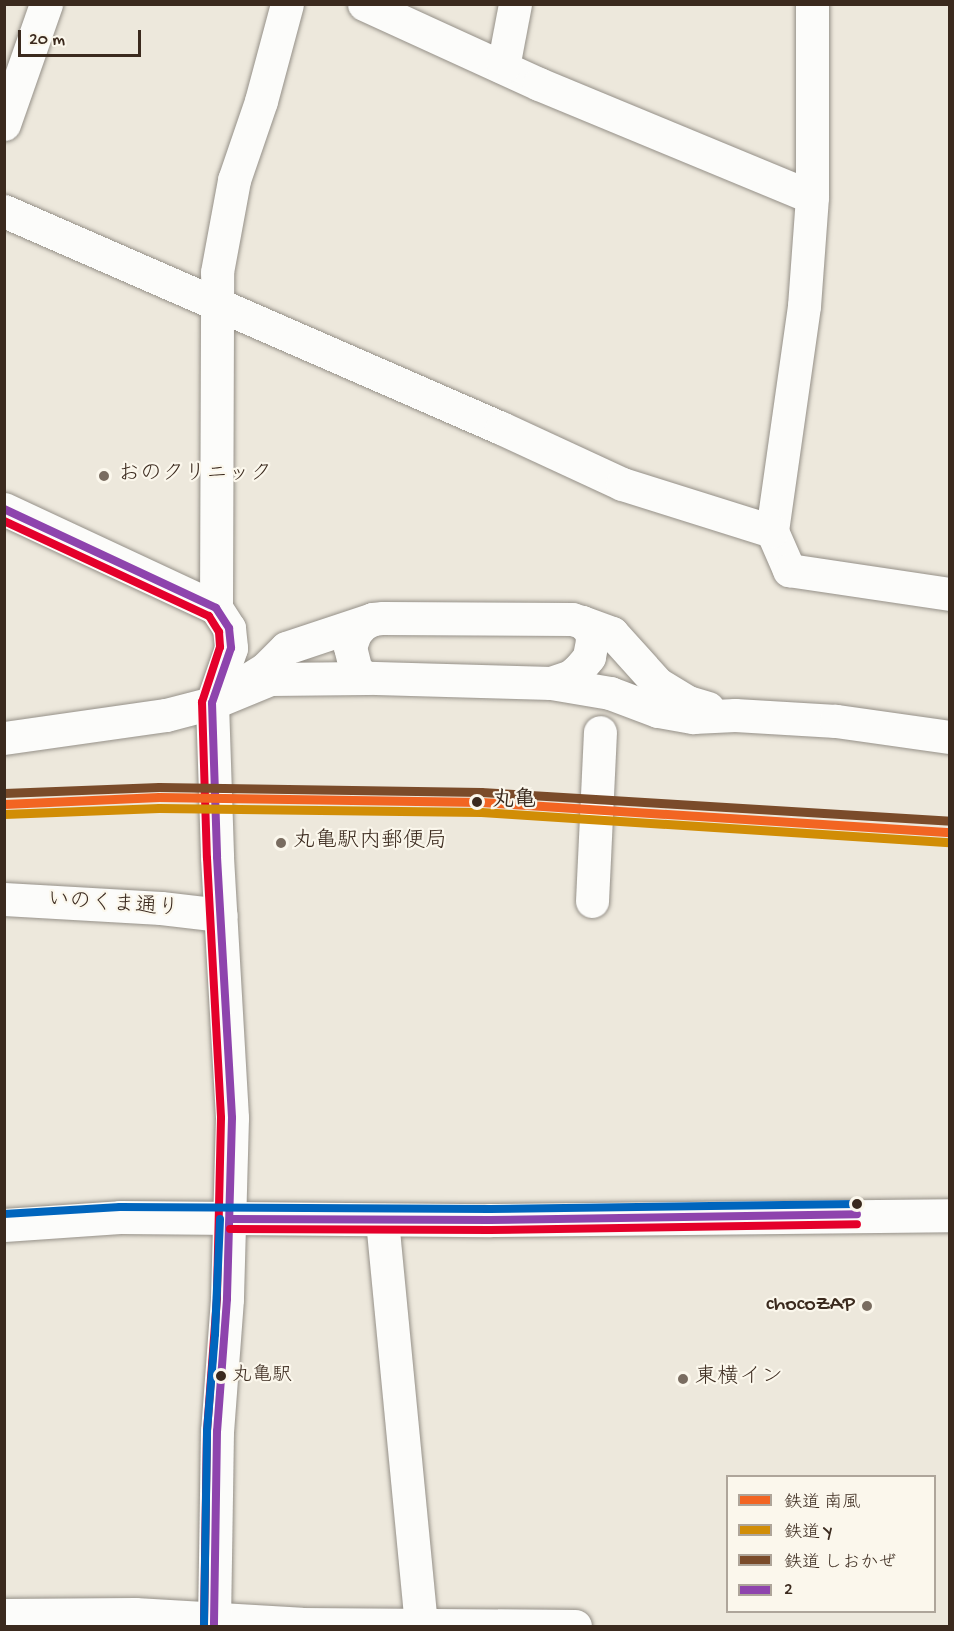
<!DOCTYPE html>
<meta charset="utf-8">
<style>
body{margin:0}
#map{position:relative;width:954px;height:1631px;overflow:hidden;background:#ede8dc;font-family:"Gochi Hand","Klee One",sans-serif}
div>[style]{position:absolute}
.roads{filter:drop-shadow(0 0 2px #959088) drop-shadow(0 0 2px #959088)}
.street>*{height:33px;margin:-16.5px;padding:0 16.5px;transform-origin:16.5px;border-radius:16.5px;background:#fcfcfa}
.secondary>*{height:33px;margin:-16.5px;padding:0 16.5px;transform-origin:16.5px;border-radius:16.5px;background:#fcfcfa}
.bus-1>*{height:8px;margin:-4px;padding:0 4px;transform-origin:4px;border-radius:4px;background:#8e44ad}
.bus-2>*{height:8px;margin:-4px;padding:0 4px;transform-origin:4px;border-radius:4px;background:#e4002b}
.bus-3>*{height:8px;margin:-4px;padding:0 4px;transform-origin:4px;border-radius:4px;background:#0065bd}
.rail-1>*{height:9px;margin:-4.5px;padding:0 4.5px;transform-origin:4.5px;border-radius:4.5px;background:#f26522}
.rail-2>*{height:9px;margin:-4.5px;padding:0 4.5px;transform-origin:4.5px;border-radius:4.5px;background:#d18d06}
.rail-3>*{height:9px;margin:-4.5px;padding:0 4.5px;transform-origin:4.5px;border-radius:4.5px;background:#7a4b2a}
.dots>*{width:16px;height:16px;translate:-50% -50%;box-sizing:border-box;border:3px solid #fbf7ec;border-radius:50%}
span{translate:-50% -50%;white-space:nowrap;text-align:center;line-height:1.15;-webkit-text-stroke:4.5px #fbf7ec;paint-order:stroke}
.bus-label{font-size:20px;color:#3b2a1e}
.left{translate:0 -50%;text-align:left}
.poi-label{font-size:22px;color:#3b2a1e}
.right{translate:-100% -50%;text-align:right}
.stop-label{font-size:22px;color:#3b2a1e;font-weight:700}
.street-label{font-size:22px;color:#3b2a1e}
.frame{position:absolute;inset:0;border:6px solid #3b2a1e;pointer-events:none}
.legend{position:absolute;left:726px;top:1475px;width:210px;height:138px;box-sizing:border-box;background:#fbf7ec;border:2px solid #aea59a;margin:0;padding:8px 10px;list-style:none;font-size:18px;color:#3b2a1e}
.legend li{display:flex;align-items:center;gap:12px;height:30px}
.legend b{width:30px;border:2px solid #aea59a}
.scale{position:absolute;left:18px;top:30px;width:123px;height:27px;box-sizing:border-box;border:3px solid #3b2a1e;border-top:0;padding-left:8px;font-size:18px;line-height:21px;white-space:nowrap;color:#3b2a1e;-webkit-text-stroke:4px #fbf7ec;paint-order:stroke}
</style>
<div id="map">
<div class="roads">
<div class="street">
<div style="left:364px;top:4px;width:192px;rotate:24.6deg"></div>
<div style="left:539px;top:84px;width:295px;rotate:22.5deg"></div>
<div style="left:812px;top:4px;width:193px;rotate:90deg"></div>
<div style="left:812px;top:197px;width:109px;rotate:94.2deg"></div>
<div style="left:804px;top:306px;width:227px;rotate:98.1deg"></div>
<div style="left:772px;top:531px;width:43px;rotate:66.4deg"></div>
<div style="left:789px;top:570px;width:163px;rotate:8.5deg"></div>
<div style="left:503px;top:67px;width:64px;rotate:-79.2deg"></div>
<div style="left:4px;top:124px;width:127px;rotate:-70.7deg"></div>
<div style="left:4px;top:211px;width:542px;rotate:23.59deg"></div>
<div style="left:501px;top:428px;width:133px;rotate:24.8deg"></div>
<div style="left:622px;top:484px;width:157px;rotate:17.4deg"></div>
<div style="left:4px;top:509px;width:234px;rotate:25deg"></div>
<div style="left:216px;top:608px;width:24px;rotate:57deg"></div>
<div style="left:229px;top:628px;width:20px;rotate:84deg"></div>
<div style="left:231px;top:648px;width:58px;rotate:109.1deg"></div>
<div style="left:216px;top:608px;width:336px;rotate:-89.8deg"></div>
<div style="left:217px;top:272px;width:94px;rotate:-79.5deg"></div>
<div style="left:234px;top:180px;width:83px;rotate:-71.1deg"></div>
<div style="left:261px;top:101px;width:100px;rotate:-75deg"></div>
<div style="left:592px;top:901px;width:169px;rotate:-87.3deg"></div>
<div style="left:382px;top:1220px;width:408px;rotate:84.5deg"></div>
<div style="left:4px;top:1615px;width:131px;rotate:-0.4deg"></div>
<div style="left:135px;top:1614px;width:166px;rotate:3.4deg"></div>
<div style="left:301px;top:1624px;width:274px;rotate:0.4deg"></div>
</div>
<div class="secondary">
<div style="left:383px;top:618px;width:189px;rotate:0.3deg"></div>
<div style="left:572px;top:619px;width:10px;rotate:17deg"></div>
<div style="left:582px;top:622px;width:13px;rotate:45deg"></div>
<div style="left:591px;top:631px;width:10px;rotate:84deg"></div>
<div style="left:592px;top:641px;width:16px;rotate:101deg"></div>
<div style="left:589px;top:657px;width:16px;rotate:130deg"></div>
<div style="left:579px;top:669px;width:11px;rotate:139deg"></div>
<div style="left:571px;top:676px;width:21px;rotate:161deg"></div>
<div style="left:551px;top:683px;width:184px;rotate:-178.4deg"></div>
<div style="left:367px;top:678px;width:13px;rotate:-148deg"></div>
<div style="left:356px;top:671px;width:25px;rotate:-104deg"></div>
<div style="left:350px;top:647px;width:15px;rotate:-70deg"></div>
<div style="left:355px;top:633px;width:12px;rotate:-48deg"></div>
<div style="left:363px;top:624px;width:11px;rotate:-27deg"></div>
<div style="left:373px;top:619px;width:10px;rotate:-6deg"></div>
<div style="left:582px;top:622px;width:32px;rotate:20deg"></div>
<div style="left:612px;top:633px;width:69px;rotate:48deg"></div>
<div style="left:658px;top:684px;width:35px;rotate:31deg"></div>
<div style="left:688px;top:702px;width:21px;rotate:17deg"></div>
<div style="left:244px;top:682px;width:26px;rotate:-32deg"></div>
<div style="left:266px;top:668px;width:28px;rotate:-45deg"></div>
<div style="left:286px;top:648px;width:92px;rotate:-18.4deg"></div>
<div style="left:551px;top:683px;width:60px;rotate:9.6deg"></div>
<div style="left:610px;top:693px;width:51px;rotate:20.6deg"></div>
<div style="left:658px;top:711px;width:36px;rotate:10deg"></div>
<div style="left:693px;top:717px;width:42px;rotate:-2.7deg"></div>
<div style="left:735px;top:715px;width:101px;rotate:3.4deg"></div>
<div style="left:836px;top:721px;width:115px;rotate:8deg"></div>
<div style="left:212px;top:703px;width:154px;rotate:88.1deg"></div>
<div style="left:217px;top:857px;width:261px;rotate:86.7deg"></div>
<div style="left:232px;top:1118px;width:181px;rotate:91.6deg"></div>
<div style="left:227px;top:1299px;width:132px;rotate:94.3deg"></div>
<div style="left:217px;top:1431px;width:195px;rotate:90.9deg"></div>
<div style="left:4px;top:738px;width:164px;rotate:-8.1deg"></div>
<div style="left:166px;top:715px;width:48px;rotate:-14.6deg"></div>
<div style="left:212px;top:703px;width:63px;rotate:-22.5deg"></div>
<div style="left:270px;top:679px;width:97px;rotate:-0.6deg"></div>
<div style="left:4px;top:899px;width:157px;rotate:3.3deg"></div>
<div style="left:161px;top:908px;width:60px;rotate:6.7deg"></div>
<div style="left:4px;top:1225px;width:116px;rotate:-3.9deg"></div>
<div style="left:120px;top:1217px;width:370px;rotate:0.5deg"></div>
<div style="left:490px;top:1220px;width:460px;rotate:-0.6deg"></div>
</div>
</div>
<div class="bus-1">
<div style="left:4px;top:509px;width:234px;rotate:25deg"></div>
<div style="left:216px;top:608px;width:24px;rotate:57deg"></div>
<div style="left:229px;top:628px;width:20px;rotate:84deg"></div>
<div style="left:231px;top:648px;width:58px;rotate:109.1deg"></div>
<div style="left:212px;top:703px;width:154px;rotate:88.1deg"></div>
<div style="left:217px;top:857px;width:261px;rotate:86.7deg"></div>
<div style="left:232px;top:1118px;width:181px;rotate:91.6deg"></div>
<div style="left:227px;top:1299px;width:132px;rotate:94.3deg"></div>
<div style="left:217px;top:1431px;width:195px;rotate:90.9deg"></div>
<div style="left:230px;top:1219px;width:260px;rotate:0.2deg"></div>
<div style="left:490px;top:1220px;width:367px;rotate:-0.9deg"></div>
</div>
<div class="bus-2">
<div style="left:4px;top:521px;width:226px;rotate:24.9deg"></div>
<div style="left:209px;top:616px;width:19px;rotate:58deg"></div>
<div style="left:219px;top:632px;width:15px;rotate:86deg"></div>
<div style="left:220px;top:647px;width:58px;rotate:108.1deg"></div>
<div style="left:202px;top:702px;width:156px;rotate:88.2deg"></div>
<div style="left:207px;top:858px;width:260px;rotate:86.9deg"></div>
<div style="left:221px;top:1118px;width:180px;rotate:91.3deg"></div>
<div style="left:217px;top:1298px;width:133px;rotate:94.3deg"></div>
<div style="left:207px;top:1431px;width:195px;rotate:90.9deg"></div>
<div style="left:230px;top:1229px;width:260px;rotate:0.2deg"></div>
<div style="left:490px;top:1230px;width:367px;rotate:-0.9deg"></div>
</div>
<div class="bus-3">
<div style="left:4px;top:1214px;width:116px;rotate:-3.5deg"></div>
<div style="left:120px;top:1207px;width:370px;rotate:0.3deg"></div>
<div style="left:490px;top:1209px;width:367px;rotate:-0.8deg"></div>
<div style="left:204px;top:1626px;width:195px;rotate:-89.1deg"></div>
<div style="left:207px;top:1431px;width:97px;rotate:-85.3deg"></div>
<div style="left:215px;top:1334px;width:115px;rotate:-87.5deg"></div>
</div>
<div class="rail-1">
<div style="left:4px;top:804px;width:155px;rotate:-2.6deg"></div>
<div style="left:159px;top:797px;width:322px;rotate:0.9deg"></div>
<div style="left:481px;top:802px;width:470px;rotate:3.7deg"></div>
</div>
<div class="rail-2">
<div style="left:4px;top:814px;width:155px;rotate:-2.2deg"></div>
<div style="left:159px;top:808px;width:322px;rotate:0.7deg"></div>
<div style="left:481px;top:812px;width:469px;rotate:3.7deg"></div>
</div>
<div class="rail-3">
<div style="left:4px;top:793px;width:155px;rotate:-2.2deg"></div>
<div style="left:159px;top:787px;width:322px;rotate:0.9deg"></div>
<div style="left:481px;top:792px;width:470px;rotate:3.5deg"></div>
</div>
<div class="dots">
<div style="left:104px;top:476px;background:#796c60"></div>
<div style="left:477px;top:802px;background:#3b2a1e"></div>
<div style="left:281px;top:843px;background:#796c60"></div>
<div style="left:857px;top:1204px;background:#3b2a1e"></div>
<div style="left:867px;top:1306px;background:#796c60"></div>
<div style="left:221px;top:1376px;background:#3b2a1e"></div>
<div style="left:683px;top:1379px;background:#796c60"></div>
</div>
<div class="bus-label">
<span class="left" style="left:232px;top:1376px">丸亀駅</span>
</div>
<div class="poi-label">
<span class="left" style="left:118px;top:476px">おのクリニック</span>
<span class="left" style="left:293px;top:843px">丸亀駅内郵便局</span>
<span class="right" style="left:855px;top:1306px">chocoZAP</span>
<span class="left" style="left:695px;top:1379px">東横イン</span>
</div>
<div class="stop-label">
<span class="left" style="left:492px;top:802px">丸亀</span>
</div>
<div class="street-label">
<span style="left:113px;top:906px;rotate:4deg">いのくま通り</span>
</div>
<div class="frame"></div>
<ul class="legend">
<li><b style="height:8px;background:#f26522"></b>鉄道 南風</li>
<li><b style="height:8px;background:#d18d06"></b>鉄道 Y</li>
<li><b style="height:8px;background:#7a4b2a"></b>鉄道 しおかぜ</li>
<li><b style="height:8px;background:#8e44ad"></b>2</li>
</ul>
<div class="scale">20 m</div>
</div>
